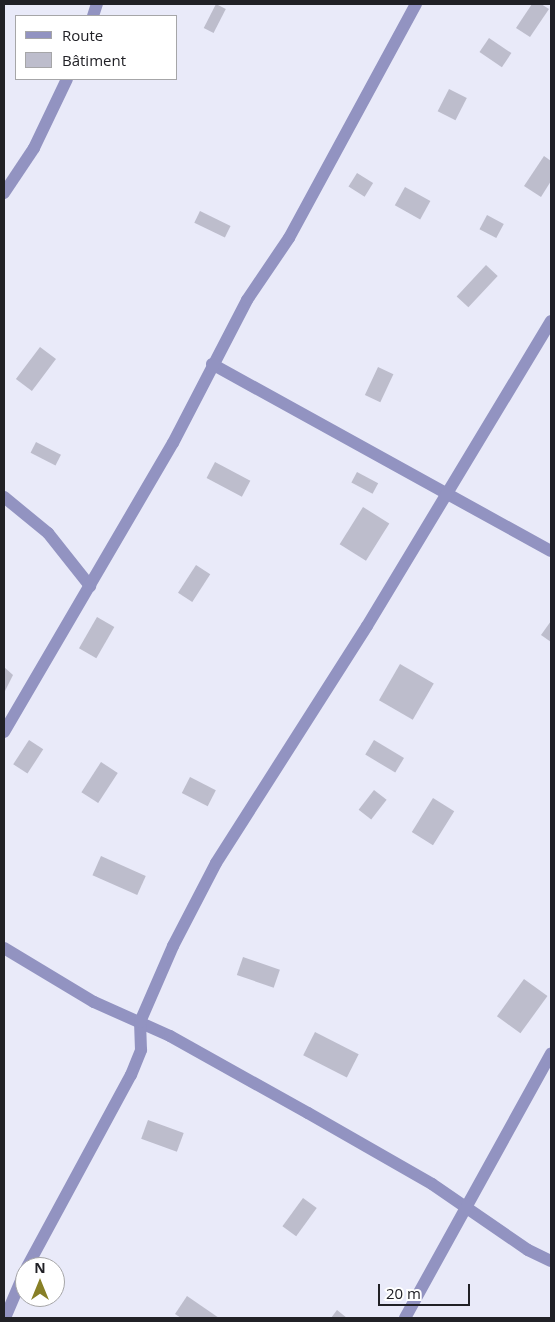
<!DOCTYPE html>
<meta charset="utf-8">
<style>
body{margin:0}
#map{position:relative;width:555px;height:1322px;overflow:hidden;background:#e9eaf9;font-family:"Open Sans",sans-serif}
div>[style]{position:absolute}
.building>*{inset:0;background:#bdbdcc;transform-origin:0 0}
.street>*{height:12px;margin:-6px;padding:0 6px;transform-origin:6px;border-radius:6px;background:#9293c1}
span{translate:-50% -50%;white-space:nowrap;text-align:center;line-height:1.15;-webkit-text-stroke:4px #fff;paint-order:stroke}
.frame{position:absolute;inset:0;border:5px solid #212126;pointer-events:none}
.legend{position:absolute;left:15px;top:15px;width:162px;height:65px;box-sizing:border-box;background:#fff;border:1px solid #a6a6a8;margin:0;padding:6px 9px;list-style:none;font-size:15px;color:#212126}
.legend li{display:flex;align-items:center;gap:10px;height:25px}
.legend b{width:25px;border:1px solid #a6a6a8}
.north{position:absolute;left:15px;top:1257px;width:50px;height:50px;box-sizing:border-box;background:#fff;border:1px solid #a6a6a8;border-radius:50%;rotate:0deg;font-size:14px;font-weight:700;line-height:20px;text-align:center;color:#212126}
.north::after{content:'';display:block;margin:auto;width:18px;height:22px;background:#888027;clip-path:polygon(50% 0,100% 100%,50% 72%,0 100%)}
.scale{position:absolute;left:378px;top:1284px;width:92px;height:22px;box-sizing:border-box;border:2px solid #212126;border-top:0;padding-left:6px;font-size:15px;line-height:18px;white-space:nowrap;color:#212126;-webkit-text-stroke:4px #fff;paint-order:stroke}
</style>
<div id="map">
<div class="building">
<div style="left:216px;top:4px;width:11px;height:27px;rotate:27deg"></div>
<div style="clip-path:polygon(532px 4px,541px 4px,549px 9px,530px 37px,516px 28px)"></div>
<div style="left:489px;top:38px;width:27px;height:17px;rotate:34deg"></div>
<div style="left:449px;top:89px;width:20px;height:25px;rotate:27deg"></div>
<div style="clip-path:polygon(544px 156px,551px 161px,551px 181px,541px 197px,524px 186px)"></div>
<div style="left:357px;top:173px;width:19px;height:16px;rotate:32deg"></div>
<div style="left:405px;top:187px;width:29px;height:21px;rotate:29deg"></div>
<div style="left:200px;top:211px;width:34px;height:13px;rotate:26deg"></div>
<div style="left:487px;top:215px;width:19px;height:16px;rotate:28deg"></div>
<div style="left:486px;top:265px;width:16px;height:43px;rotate:43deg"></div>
<div style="left:40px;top:347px;width:20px;height:40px;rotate:37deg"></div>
<div style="left:378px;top:367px;width:17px;height:31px;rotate:25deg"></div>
<div style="left:36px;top:442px;width:28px;height:12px;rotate:27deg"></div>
<div style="left:215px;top:462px;width:40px;height:18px;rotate:28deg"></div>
<div style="left:357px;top:472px;width:24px;height:12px;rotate:28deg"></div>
<div style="left:363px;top:507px;width:31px;height:44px;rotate:32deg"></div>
<div style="left:196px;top:565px;width:17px;height:33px;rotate:33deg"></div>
<div style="left:97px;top:617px;width:20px;height:36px;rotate:30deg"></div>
<div style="clip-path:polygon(551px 621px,551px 642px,541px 635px)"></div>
<div style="left:400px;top:664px;width:39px;height:42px;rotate:30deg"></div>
<div style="clip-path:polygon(4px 667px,13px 675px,4px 693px)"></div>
<div style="left:29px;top:740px;width:17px;height:29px;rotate:33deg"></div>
<div style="left:374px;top:740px;width:35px;height:17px;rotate:31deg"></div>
<div style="left:101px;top:762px;width:20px;height:36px;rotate:33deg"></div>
<div style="left:190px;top:777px;width:29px;height:18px;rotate:27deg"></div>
<div style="left:374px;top:790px;width:16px;height:25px;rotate:38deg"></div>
<div style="left:433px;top:798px;width:25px;height:40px;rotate:32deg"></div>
<div style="left:101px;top:856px;width:49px;height:21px;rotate:24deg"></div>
<div style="left:243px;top:957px;width:39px;height:19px;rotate:19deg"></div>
<div style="left:524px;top:979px;width:29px;height:46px;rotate:36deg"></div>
<div style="left:315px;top:1032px;width:49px;height:26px;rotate:27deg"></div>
<div style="left:148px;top:1120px;width:38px;height:20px;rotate:20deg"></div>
<div style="left:303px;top:1198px;width:17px;height:35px;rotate:36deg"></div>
<div style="clip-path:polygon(187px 1296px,219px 1318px,181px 1318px,175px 1314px)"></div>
<div style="clip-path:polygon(337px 1310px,347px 1318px,331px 1318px)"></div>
</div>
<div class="street">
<div style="left:93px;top:16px;width:13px;rotate:-72deg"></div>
<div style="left:4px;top:193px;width:54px;rotate:-56.3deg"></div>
<div style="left:34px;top:148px;width:76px;rotate:-64.4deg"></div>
<div style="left:212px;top:364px;width:387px;rotate:28.9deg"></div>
<div style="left:4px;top:497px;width:57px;rotate:39.3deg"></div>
<div style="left:48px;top:533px;width:68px;rotate:51.6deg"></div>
<div style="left:4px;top:732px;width:335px;rotate:-59.7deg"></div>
<div style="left:173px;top:443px;width:161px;rotate:-62.6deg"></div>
<div style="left:247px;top:300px;width:75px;rotate:-55.9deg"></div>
<div style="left:289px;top:238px;width:266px;rotate:-61.5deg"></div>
<div style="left:4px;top:948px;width:105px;rotate:31deg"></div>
<div style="left:94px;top:1002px;width:83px;rotate:24.1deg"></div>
<div style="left:170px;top:1036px;width:158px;rotate:29.2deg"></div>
<div style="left:308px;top:1113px;width:143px;rotate:29.8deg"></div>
<div style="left:432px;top:1184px;width:116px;rotate:34.5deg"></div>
<div style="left:528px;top:1250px;width:25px;rotate:26deg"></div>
<div style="left:27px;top:1267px;width:218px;rotate:-61.6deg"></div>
<div style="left:131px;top:1075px;width:27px;rotate:-68deg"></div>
<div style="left:141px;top:1050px;width:28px;rotate:-92deg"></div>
<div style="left:140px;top:1022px;width:83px;rotate:-66.5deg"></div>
<div style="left:173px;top:946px;width:93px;rotate:-62.6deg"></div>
<div style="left:216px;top:863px;width:281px;rotate:-57.5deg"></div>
<div style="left:367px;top:626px;width:356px;rotate:-58.9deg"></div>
<div style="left:5px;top:1318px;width:51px;rotate:-66.9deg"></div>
<div style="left:405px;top:1318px;width:302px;rotate:-61.1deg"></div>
</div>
<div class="frame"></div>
<ul class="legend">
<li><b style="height:6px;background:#9293c1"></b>Route</li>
<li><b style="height:14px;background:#bdbdcc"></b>Bâtiment</li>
</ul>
<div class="north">N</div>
<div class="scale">20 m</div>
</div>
